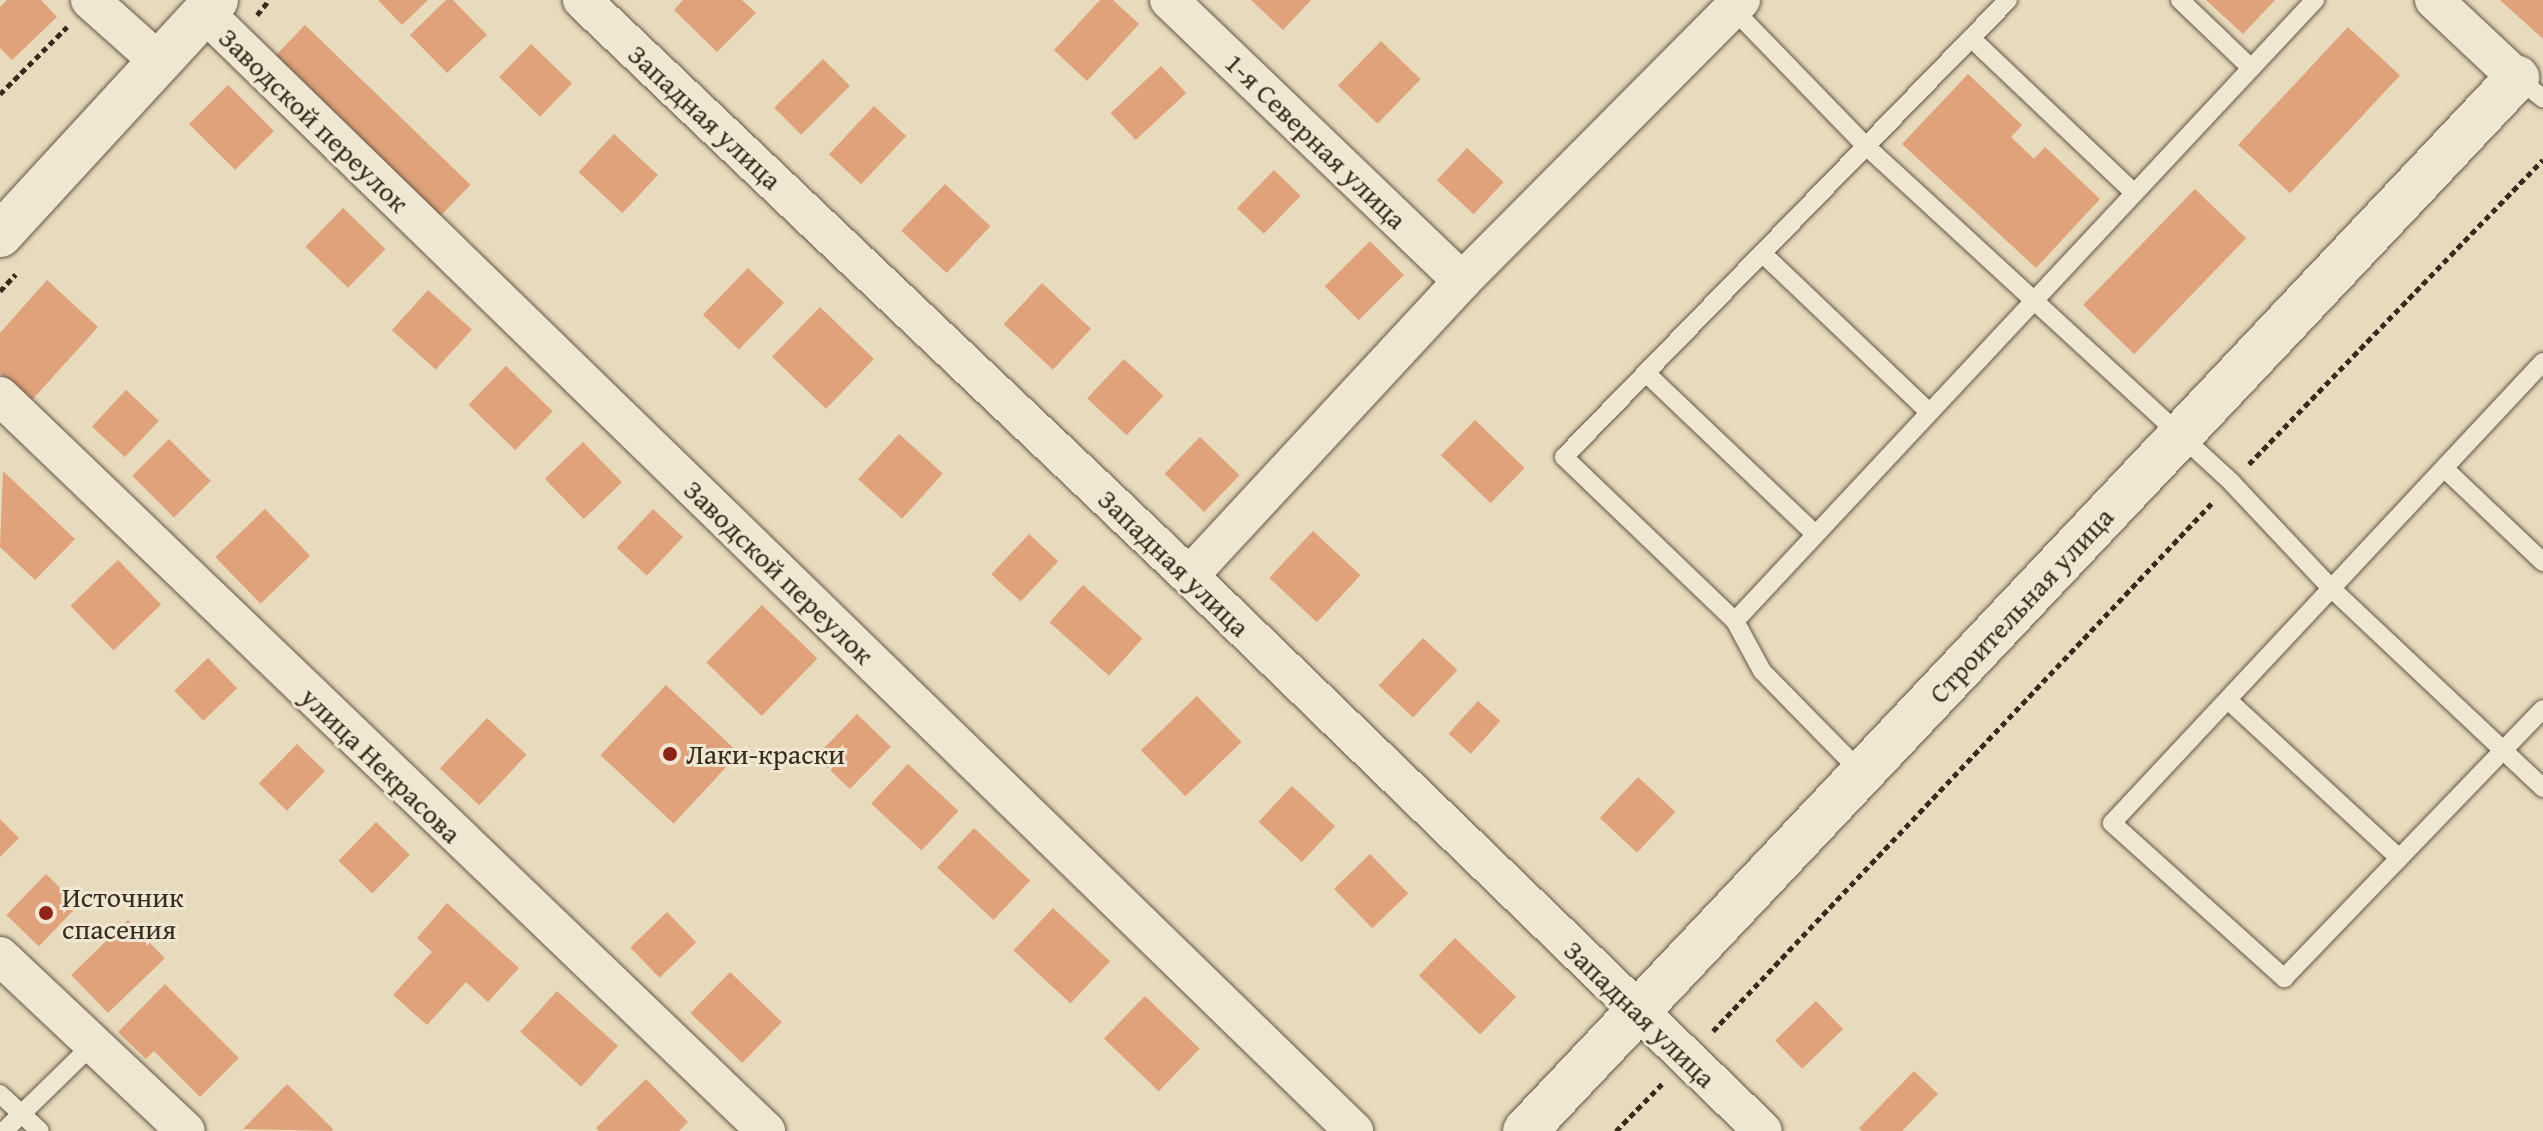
<!DOCTYPE html>
<meta charset="utf-8">
<style>
body{margin:0}
#map{position:relative;width:2543px;height:1131px;overflow:hidden;background:#e8dabc;font-family:"Gentium Book Plus",serif}
div>[style]{position:absolute}
.building>*{inset:0;background:#dfa27b;transform-origin:0 0}
.path>*{height:5px;margin-top:-2.5px;transform-origin:0;background:repeating-linear-gradient(90deg,#382b1e 0 6px,transparent 0 10px)}
.roads{filter:drop-shadow(0 0 2px #645746) drop-shadow(0 0 2px #645746)}
.lane>*{height:18px;margin:-9px;padding:0 9px;transform-origin:9px;border-radius:9px;background:#f0e7d3}
.street>*{height:38px;margin:-19px;padding:0 19px;transform-origin:19px;border-radius:19px;background:#f0e7d3}
.secondary>*{height:44px;margin:-22px;padding:0 22px;transform-origin:22px;border-radius:22px;background:#f0e7d3}
.dots>*{width:22px;height:22px;translate:-50% -50%;box-sizing:border-box;border:4px solid #f0e7d3;border-radius:50%}
span{translate:-50% -50%;white-space:nowrap;text-align:center;line-height:1.15;-webkit-text-stroke:6px #f0e7d3;paint-order:stroke}
.street-label{font-size:28px;color:#382b1e}
.poi-label{font-size:28px;color:#382b1e}
.left{translate:0 -50%;text-align:left}
</style>
<div id="map">
<div class="building">
<div style="clip-path:polygon(7px 0,41px 0,57px 17px,12px 60px,0 48px,0 7px)"></div>
<div style="clip-path:polygon(378px 0,428px 0,402px 25px)"></div>
<div style="clip-path:polygon(446px 0,453px 0,487px 35px,447px 73px,410px 35px)"></div>
<div style="clip-path:polygon(683px 0,742px 0,756px 13px,717px 52px,674px 10px)"></div>
<div style="clip-path:polygon(1100px 0,1113px 0,1139px 24px,1087px 81px,1054px 50px)"></div>
<div style="clip-path:polygon(1251px 0,1311px 0,1283px 30px)"></div>
<div style="clip-path:polygon(2206px 0,2275px 0,2243px 34px)"></div>
<div style="clip-path:polygon(2500px 0,2543px 0,2543px 39px)"></div>
<div style="left:305px;top:25px;width:230px;height:43px;rotate:44deg"></div>
<div style="left:2348px;top:27px;width:71px;height:161px;rotate:43deg"></div>
<div style="left:1381px;top:41px;width:55px;height:62px;rotate:44deg"></div>
<div style="left:531px;top:44px;width:57px;height:46px;rotate:44deg"></div>
<div style="left:823px;top:59px;width:38px;height:69px;rotate:45deg"></div>
<div style="left:1161px;top:66px;width:37px;height:69px;rotate:47deg"></div>
<div style="clip-path:polygon(1968px 74px,2022px 125px,2011px 137px,2034px 159px,2045px 147px,2100px 199px,2036px 268px,1902px 144px)"></div>
<div style="left:228px;top:85px;width:65px;height:55px;rotate:45deg"></div>
<div style="left:874px;top:106px;width:44px;height:66px;rotate:43deg"></div>
<div style="left:614px;top:134px;width:60px;height:52px;rotate:43deg"></div>
<div style="left:1467px;top:148px;width:50px;height:44px;rotate:43deg"></div>
<div style="left:1274px;top:170px;width:37px;height:53px;rotate:44deg"></div>
<div style="left:945px;top:184px;width:62px;height:64px;rotate:43deg"></div>
<div style="left:2195px;top:189px;width:71px;height:161px;rotate:44deg"></div>
<div style="left:343px;top:208px;width:59px;height:54px;rotate:44deg"></div>
<div style="left:1370px;top:241px;width:48px;height:64px;rotate:45deg"></div>
<div style="left:748px;top:268px;width:50px;height:65px;rotate:44deg"></div>
<div style="clip-path:polygon(47px 280px,98px 327px,31px 401px,0 373px,0 333px)"></div>
<div style="left:1042px;top:283px;width:67px;height:56px;rotate:43deg"></div>
<div style="left:428px;top:290px;width:59px;height:54px;rotate:42deg"></div>
<div style="left:820px;top:307px;width:75px;height:69px;rotate:44deg"></div>
<div style="left:1124px;top:359px;width:54px;height:54px;rotate:43deg"></div>
<div style="left:506px;top:366px;width:65px;height:54px;rotate:44deg"></div>
<div style="left:126px;top:390px;width:45px;height:50px;rotate:43deg"></div>
<div style="left:1475px;top:420px;width:69px;height:49px;rotate:44deg"></div>
<div style="left:899px;top:434px;width:59px;height:61px;rotate:42deg"></div>
<div style="left:1200px;top:437px;width:55px;height:51px;rotate:44deg"></div>
<div style="left:169px;top:439px;width:59px;height:52px;rotate:45deg"></div>
<div style="left:583px;top:442px;width:56px;height:53px;rotate:46deg"></div>
<div style="clip-path:polygon(3px 471px,75px 539px,35px 580px,0 547px)"></div>
<div style="left:265px;top:509px;width:65px;height:69px;rotate:46deg"></div>
<div style="left:653px;top:509px;width:41px;height:53px;rotate:43deg"></div>
<div style="left:1313px;top:531px;width:65px;height:64px;rotate:43deg"></div>
<div style="left:1029px;top:534px;width:40px;height:55px;rotate:43deg"></div>
<div style="left:118px;top:560px;width:62px;height:66px;rotate:46deg"></div>
<div style="left:1083px;top:585px;width:80px;height:50px;rotate:42deg"></div>
<div style="left:762px;top:605px;width:77px;height:80px;rotate:44deg"></div>
<div style="left:1423px;top:638px;width:47px;height:65px;rotate:43deg"></div>
<div style="left:208px;top:658px;width:42px;height:47px;rotate:46deg"></div>
<div style="left:666px;top:685px;width:100px;height:96px;rotate:43deg"></div>
<div style="left:1197px;top:696px;width:64px;height:78px;rotate:46deg"></div>
<div style="left:1478px;top:701px;width:30px;height:44px;rotate:42deg"></div>
<div style="left:857px;top:714px;width:47px;height:59px;rotate:44deg"></div>
<div style="left:487px;top:718px;width:54px;height:69px;rotate:43deg"></div>
<div style="left:297px;top:744px;width:39px;height:55px;rotate:44deg"></div>
<div style="left:908px;top:764px;width:69px;height:54px;rotate:43deg"></div>
<div style="left:1638px;top:777px;width:51px;height:56px;rotate:43deg"></div>
<div style="left:1292px;top:786px;width:59px;height:49px;rotate:43deg"></div>
<div style="clip-path:polygon(0 819px,19px 838px,0 857px)"></div>
<div style="left:376px;top:822px;width:47px;height:54px;rotate:44deg"></div>
<div style="left:974px;top:828px;width:77px;height:54px;rotate:43deg"></div>
<div style="left:1370px;top:854px;width:55px;height:50px;rotate:46deg"></div>
<div style="left:46px;top:874px;width:45px;height:57px;rotate:44deg"></div>
<div style="clip-path:polygon(447px 903px,519px 968px,488px 1002px,466px 982px,427px 1025px,393px 995px,432px 952px,417px 938px)"></div>
<div style="left:1053px;top:908px;width:78px;height:58px;rotate:43deg"></div>
<div style="left:667px;top:912px;width:42px;height:51px;rotate:46deg"></div>
<div style="left:128px;top:920px;width:53px;height:79px;rotate:46deg"></div>
<div style="left:1455px;top:938px;width:85px;height:52px;rotate:44deg"></div>
<div style="left:730px;top:972px;width:72px;height:57px;rotate:44deg"></div>
<div style="clip-path:polygon(165px 984px,239px 1058px,200px 1097px,154px 1051px,146px 1059px,118px 1032px)"></div>
<div style="left:557px;top:991px;width:82px;height:55px;rotate:42deg"></div>
<div style="left:1145px;top:996px;width:76px;height:59px;rotate:44deg"></div>
<div style="left:1816px;top:1001px;width:39px;height:57px;rotate:46deg"></div>
<div style="clip-path:polygon(1914px 1071px,1938px 1094px,1902px 1131px,1862px 1131px,1859px 1128px)"></div>
<div style="clip-path:polygon(646px 1079px,688px 1122px,679px 1131px,599px 1131px,596px 1128px)"></div>
<div style="clip-path:polygon(287px 1084px,333px 1129px,332px 1131px,243px 1129px)"></div>
</div>
<div class="path">
<div style="left:257px;top:15px;width:19px;rotate:-51deg"></div>
<div style="left:0;top:94px;width:95px;rotate:-45deg"></div>
<div style="left:0;top:291px;width:23px;rotate:-47deg"></div>
<div style="left:2249px;top:464px;width:423px;rotate:-46deg"></div>
<div style="left:1713px;top:1031px;width:726px;rotate:-46.62deg"></div>
<div style="left:1616px;top:1131px;width:66px;rotate:-45.6deg"></div>
</div>
<div class="roads">
<div class="lane">
<div style="left:2008px;top:0;width:637px;rotate:134.17deg"></div>
<div style="left:1564px;top:457px;width:237px;rotate:43.8deg"></div>
<div style="left:1735px;top:621px;width:850px;rotate:-46.96deg"></div>
<div style="left:2180px;top:0;width:95px;rotate:43.7deg"></div>
<div style="left:1734px;top:10px;width:190px;rotate:45.9deg"></div>
<div style="left:1866px;top:146px;width:498px;rotate:42.6deg"></div>
<div style="left:2232px;top:483px;width:146px;rotate:46.7deg"></div>
<div style="left:2332px;top:589px;width:290px;rotate:43.3deg"></div>
<div style="left:1971px;top:38px;width:224px;rotate:43.5deg"></div>
<div style="left:2517px;top:78px;width:33px;rotate:38deg"></div>
<div style="left:1762px;top:253px;width:231px;rotate:43.6deg"></div>
<div style="left:2543px;top:362px;width:631px;rotate:133.07deg"></div>
<div style="left:2112px;top:823px;width:232px;rotate:42deg"></div>
<div style="left:2284px;top:978px;width:373px;rotate:-46.1deg"></div>
<div style="left:1646px;top:373px;width:233px;rotate:43.6deg"></div>
<div style="left:2445px;top:469px;width:135px;rotate:43.5deg"></div>
<div style="left:1735px;top:621px;width:57px;rotate:61.6deg"></div>
<div style="left:1762px;top:671px;width:144px;rotate:45.6deg"></div>
<div style="left:2228px;top:700px;width:233px;rotate:42.7deg"></div>
<div style="left:0;top:1094px;width:54px;rotate:42.8deg"></div>
<div style="left:4px;top:1131px;width:124px;rotate:-44.3deg"></div>
</div>
<div class="street">
<div style="left:90px;top:0;width:90px;rotate:41.8deg"></div>
<div style="left:582px;top:0;width:837px;rotate:43.5deg"></div>
<div style="left:1189px;top:576px;width:798px;rotate:44.04deg"></div>
<div style="left:1169px;top:0;width:406px;rotate:43.8deg"></div>
<div style="left:2434px;top:0;width:114px;rotate:43.2deg"></div>
<div style="left:204px;top:12px;width:1605px;rotate:44.22deg"></div>
<div style="left:0;top:396px;width:1062px;rotate:43.82deg"></div>
<div style="left:1189px;top:576px;width:402px;rotate:-47.2deg"></div>
<div style="left:1462px;top:281px;width:396px;rotate:-45.2deg"></div>
<div style="left:0;top:956px;width:255px;rotate:43.3deg"></div>
</div>
<div class="secondary">
<div style="left:0;top:235px;width:319px;rotate:-47.4deg"></div>
<div style="left:1525px;top:1131px;width:1447px;rotate:-46.71deg"></div>
</div>
</div>
<div class="dots">
<div style="left:670px;top:754px;background:#8f2418"></div>
<div style="left:46px;top:913px;background:#8f2418"></div>
</div>
<div class="street-label">
<span style="left:705px;top:117px;rotate:43deg">Западная улица</span>
<span style="left:314px;top:120px;rotate:44deg">Заводской переулок</span>
<span style="left:1316px;top:141px;rotate:44deg">1-я Северная улица</span>
<span style="left:1174px;top:563px;rotate:44deg">Западная улица</span>
<span style="left:779px;top:572px;rotate:44deg">Заводской переулок</span>
<span style="left:2021px;top:605px;rotate:-47deg">Строительная улица</span>
<span style="left:381px;top:765px;rotate:44deg">улица Некрасова</span>
<span style="left:1640px;top:1014px;rotate:44deg">Западная улица</span>
</div>
<div class="poi-label">
<span class="left" style="left:686px;top:754px">Лаки-краски</span>
<span class="left" style="left:62px;top:913px">Источник<br>спасения</span>
</div>
</div>
